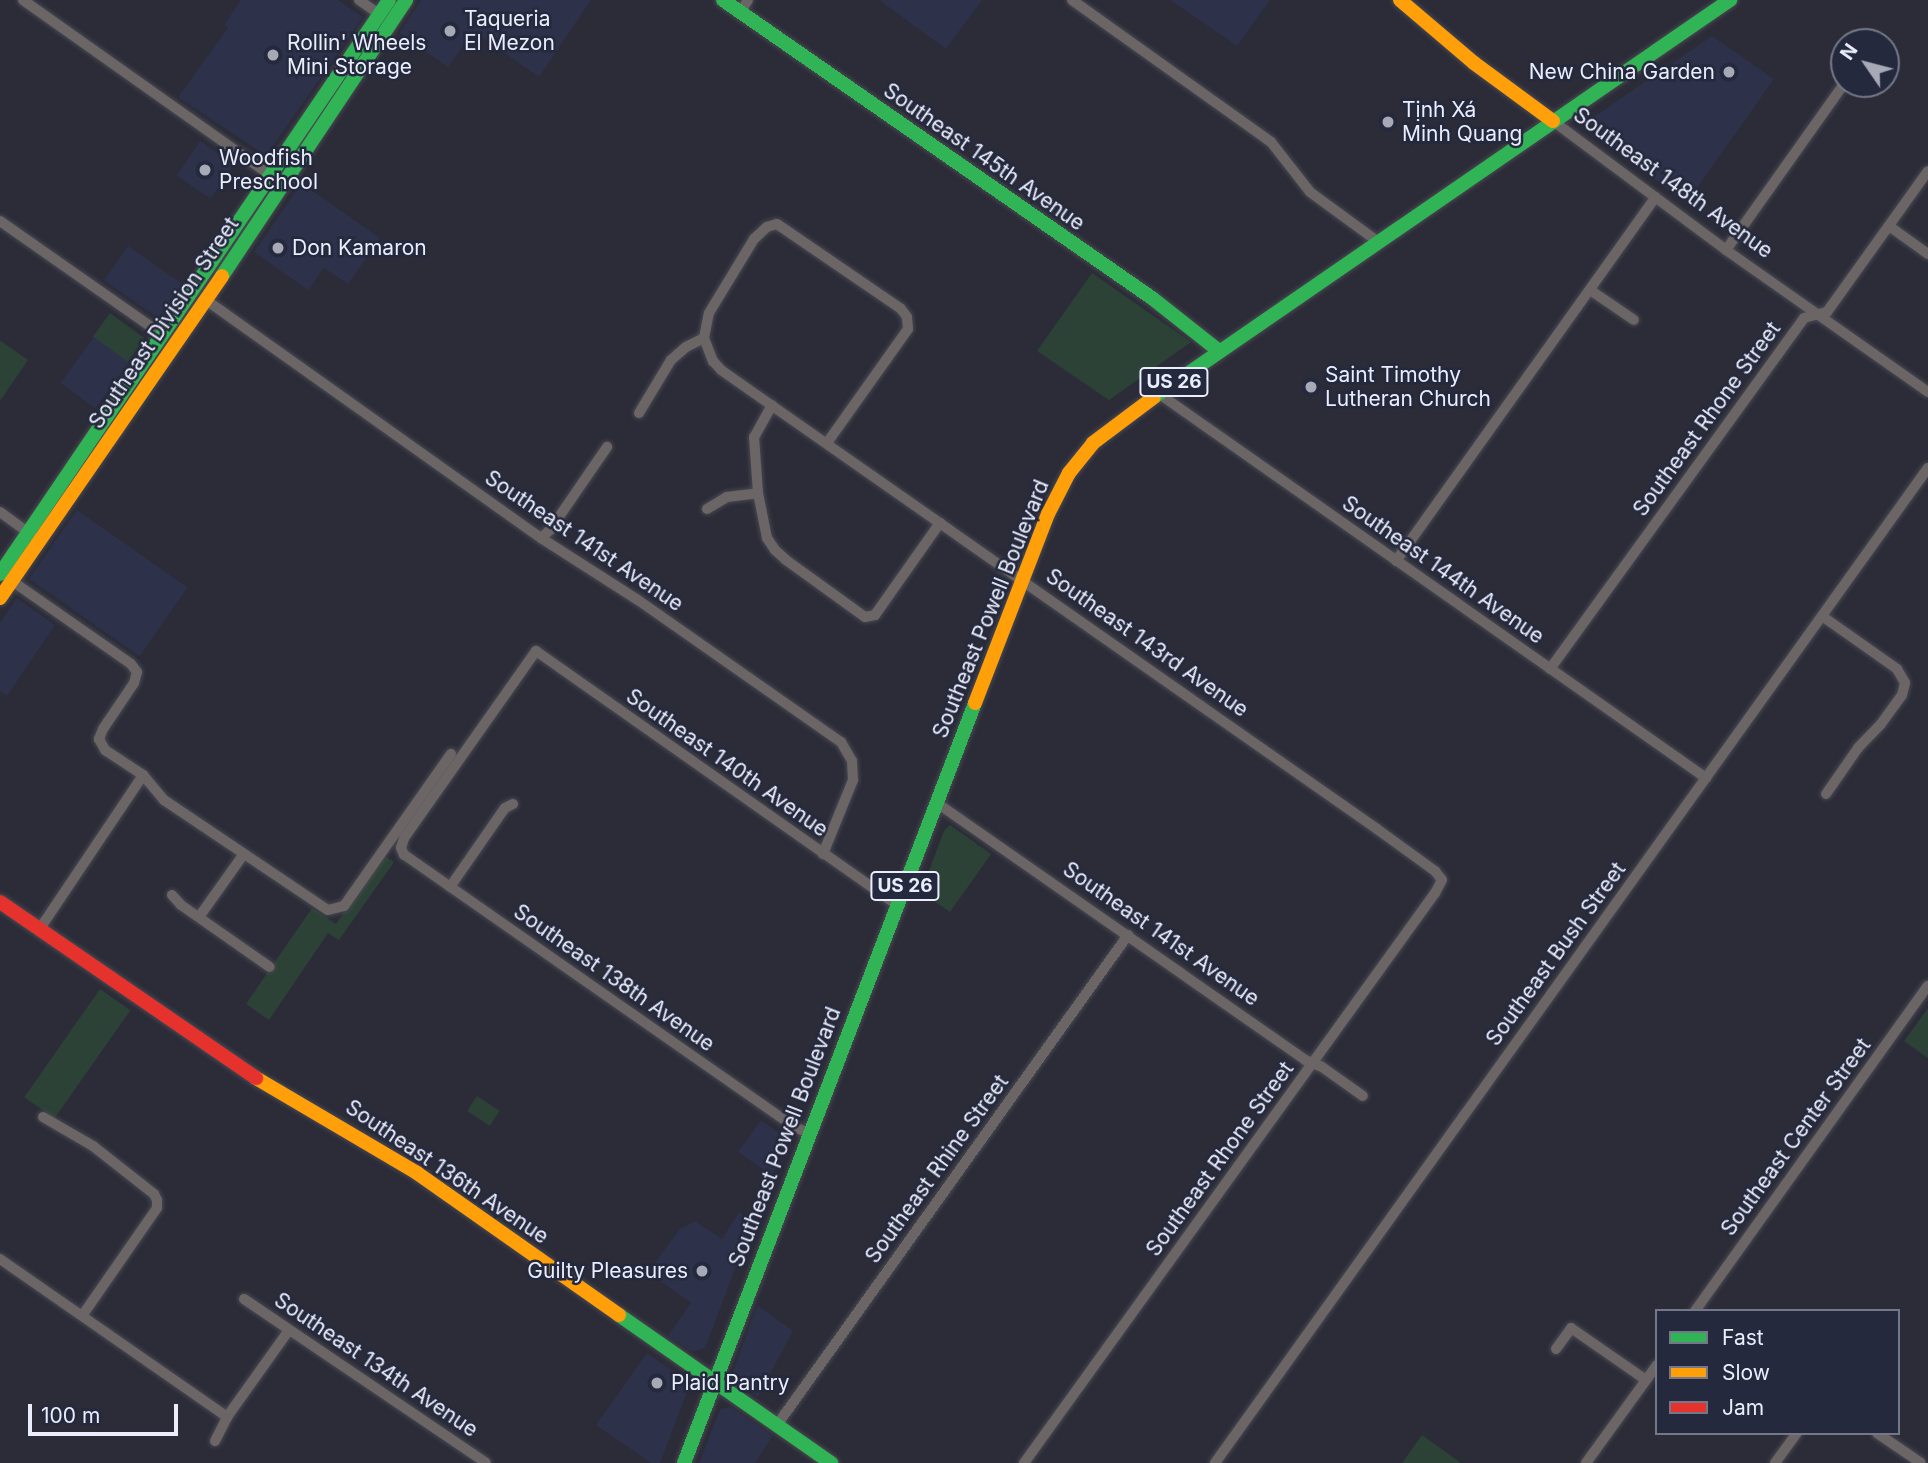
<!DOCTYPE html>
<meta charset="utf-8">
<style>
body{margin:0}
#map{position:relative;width:1928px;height:1463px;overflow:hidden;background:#2b2c37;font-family:Inter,sans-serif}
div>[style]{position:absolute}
.built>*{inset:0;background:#2d3149;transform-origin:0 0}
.green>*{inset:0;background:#2c4236;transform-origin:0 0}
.roads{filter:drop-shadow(0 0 2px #474852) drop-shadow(0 0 2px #474852)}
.street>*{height:10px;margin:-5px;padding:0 5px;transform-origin:5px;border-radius:5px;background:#6c6565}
.fast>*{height:14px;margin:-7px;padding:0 7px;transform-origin:7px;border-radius:7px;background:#30b455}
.slow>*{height:14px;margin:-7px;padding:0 7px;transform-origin:7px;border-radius:7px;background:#ff9f0a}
.jam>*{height:14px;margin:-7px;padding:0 7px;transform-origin:7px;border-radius:7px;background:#e5322d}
.dots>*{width:19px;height:19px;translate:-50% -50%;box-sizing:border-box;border:4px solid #25293d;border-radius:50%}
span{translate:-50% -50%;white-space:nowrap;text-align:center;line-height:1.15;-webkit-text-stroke:5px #25293d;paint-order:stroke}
.shield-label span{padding:2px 5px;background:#25293d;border:2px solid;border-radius:5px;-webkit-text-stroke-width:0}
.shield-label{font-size:19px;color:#eaedfb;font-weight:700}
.poi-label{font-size:21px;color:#eaedfb}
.left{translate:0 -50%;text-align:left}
.right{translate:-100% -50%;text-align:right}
.street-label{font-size:21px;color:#eaedfb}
.legend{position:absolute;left:1655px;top:1309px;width:245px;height:126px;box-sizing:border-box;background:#25293d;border:2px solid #747789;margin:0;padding:9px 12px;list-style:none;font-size:21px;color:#eaedfb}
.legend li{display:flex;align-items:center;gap:14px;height:35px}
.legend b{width:35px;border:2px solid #747789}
.north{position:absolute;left:1830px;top:28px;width:70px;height:70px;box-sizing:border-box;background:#25293d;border:2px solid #747789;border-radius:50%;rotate:305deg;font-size:19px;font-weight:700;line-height:28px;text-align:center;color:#eaedfb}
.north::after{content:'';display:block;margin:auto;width:24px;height:32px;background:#a7a9b6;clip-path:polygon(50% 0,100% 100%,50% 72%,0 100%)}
.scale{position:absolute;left:28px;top:1404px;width:150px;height:32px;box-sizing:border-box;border:4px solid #eaedfb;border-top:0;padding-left:9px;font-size:21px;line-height:24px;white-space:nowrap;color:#eaedfb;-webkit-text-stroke:5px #25293d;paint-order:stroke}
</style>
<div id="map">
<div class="built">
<div style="clip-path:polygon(241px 0,338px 0,363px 17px,266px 156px,178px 97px,228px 28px,224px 25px)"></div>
<div style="clip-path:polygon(421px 0,591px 0,539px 77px,473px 31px,448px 67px,399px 33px)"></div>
<div style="clip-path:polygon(879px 0,982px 0,946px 49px)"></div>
<div style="clip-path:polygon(1170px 0,1270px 0,1237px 46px)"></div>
<div style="clip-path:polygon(1712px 36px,1774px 79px,1687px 202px,1597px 139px,1591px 125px,1595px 116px)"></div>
<div style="left:200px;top:141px;width:41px;height:42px;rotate:34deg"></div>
<div style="clip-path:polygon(301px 183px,380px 238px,348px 284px,324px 268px,308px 290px,254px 252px)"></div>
<div style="left:128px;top:246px;width:66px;height:42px;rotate:35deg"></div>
<div style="left:94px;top:337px;width:43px;height:57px;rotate:36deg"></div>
<div style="left:77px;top:510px;width:135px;height:84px;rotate:35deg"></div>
<div style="clip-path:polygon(17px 598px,55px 625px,7px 696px,0 691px,0 623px)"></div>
<div style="clip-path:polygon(761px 1120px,782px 1135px,785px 1141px,772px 1176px,738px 1152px)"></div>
<div style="clip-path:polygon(739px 1212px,753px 1222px,705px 1348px,692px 1352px,668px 1336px,691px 1303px,648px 1272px,680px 1229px,695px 1221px,722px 1239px)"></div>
<div style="clip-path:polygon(757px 1305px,793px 1331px,758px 1397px,736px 1382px,733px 1372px)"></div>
<div style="clip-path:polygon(647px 1353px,684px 1378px,689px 1387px,660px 1463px,651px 1463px,596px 1425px)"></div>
<div style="clip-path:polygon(731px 1407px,773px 1436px,755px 1463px,699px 1463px,720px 1409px)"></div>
</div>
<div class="green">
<div style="clip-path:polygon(1092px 273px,1191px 342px,1109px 400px,1037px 351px)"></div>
<div style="left:110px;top:313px;width:43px;height:29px;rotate:36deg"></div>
<div style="clip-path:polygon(1px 341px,28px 360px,0 401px,0 342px)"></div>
<div style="clip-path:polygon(950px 825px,991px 854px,950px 912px,921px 892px,944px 831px)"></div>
<div style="clip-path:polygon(383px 855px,394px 862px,339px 940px,328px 933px,269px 1020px,246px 1004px,312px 908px,336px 924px)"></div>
<div style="left:100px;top:989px;width:37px;height:132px;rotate:35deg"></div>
<div style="clip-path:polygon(1928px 1008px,1928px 1058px,1904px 1041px)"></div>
<div style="left:477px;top:1096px;width:27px;height:18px;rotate:33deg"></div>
<div style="clip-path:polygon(1422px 1435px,1461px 1463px,1402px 1463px)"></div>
</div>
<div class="roads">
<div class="street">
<div style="left:23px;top:0;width:303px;rotate:35.3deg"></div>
<div style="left:359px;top:0;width:24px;rotate:35deg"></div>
<div style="left:1072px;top:0;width:244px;rotate:35.5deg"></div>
<div style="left:1271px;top:142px;width:63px;rotate:52deg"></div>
<div style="left:1310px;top:192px;width:83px;rotate:36.2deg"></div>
<div style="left:740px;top:12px;width:14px;rotate:-56deg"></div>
<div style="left:1553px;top:121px;width:216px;rotate:36.7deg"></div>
<div style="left:1726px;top:250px;width:247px;rotate:35.1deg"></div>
<div style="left:0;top:221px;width:200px;rotate:35deg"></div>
<div style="left:1889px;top:226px;width:48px;rotate:35.7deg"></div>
<div style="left:1726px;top:250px;width:204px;rotate:-54.6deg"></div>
<div style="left:1590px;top:290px;width:53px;rotate:34.3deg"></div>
<div style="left:206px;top:300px;width:411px;rotate:35.4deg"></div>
<div style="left:541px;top:538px;width:115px;rotate:32.6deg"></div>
<div style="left:638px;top:600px;width:248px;rotate:35deg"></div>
<div style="left:841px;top:742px;width:22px;rotate:60deg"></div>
<div style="left:852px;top:761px;width:19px;rotate:87deg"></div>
<div style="left:853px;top:780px;width:80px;rotate:112.1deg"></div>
<div style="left:704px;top:338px;width:25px;rotate:69deg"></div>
<div style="left:713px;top:361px;width:12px;rotate:48deg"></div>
<div style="left:721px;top:370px;width:801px;rotate:34.98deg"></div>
<div style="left:1377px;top:829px;width:72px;rotate:35.9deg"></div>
<div style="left:1435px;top:871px;width:11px;rotate:52deg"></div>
<div style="left:1442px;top:880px;width:15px;rotate:118deg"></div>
<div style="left:1435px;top:893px;width:703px;rotate:125.79deg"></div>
<div style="left:1158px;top:393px;width:670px;rotate:35.09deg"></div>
<div style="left:772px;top:405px;width:37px;rotate:119deg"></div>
<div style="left:754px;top:437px;width:56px;rotate:85.9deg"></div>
<div style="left:758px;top:493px;width:46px;rotate:78.7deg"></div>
<div style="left:767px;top:538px;width:14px;rotate:56deg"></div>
<div style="left:775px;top:550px;width:15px;rotate:42deg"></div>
<div style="left:786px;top:560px;width:97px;rotate:35.8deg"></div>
<div style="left:865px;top:617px;width:10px;rotate:-11deg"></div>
<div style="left:875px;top:615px;width:113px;rotate:-54.8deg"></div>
<div style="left:639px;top:413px;width:62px;rotate:-58.9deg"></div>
<div style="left:671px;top:360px;width:20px;rotate:-41deg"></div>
<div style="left:686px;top:347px;width:20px;rotate:-27deg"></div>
<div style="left:704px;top:338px;width:25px;rotate:-79deg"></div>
<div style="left:709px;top:313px;width:87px;rotate:-58.7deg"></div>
<div style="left:754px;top:239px;width:18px;rotate:-43deg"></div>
<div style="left:767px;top:227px;width:10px;rotate:-17deg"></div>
<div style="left:777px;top:224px;width:150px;rotate:34.4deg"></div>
<div style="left:901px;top:309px;width:10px;rotate:53deg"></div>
<div style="left:907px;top:317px;width:12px;rotate:85deg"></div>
<div style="left:908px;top:329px;width:140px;rotate:125.4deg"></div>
<div style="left:707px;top:509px;width:23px;rotate:-31deg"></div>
<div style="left:727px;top:497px;width:31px;rotate:-7deg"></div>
<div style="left:0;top:512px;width:39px;rotate:36deg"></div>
<div style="left:541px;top:538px;width:12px;rotate:-42deg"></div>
<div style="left:550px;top:530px;width:101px;rotate:-55.5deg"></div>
<div style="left:1396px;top:561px;width:447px;rotate:-54.5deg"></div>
<div style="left:12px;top:581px;width:145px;rotate:34.9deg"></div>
<div style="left:131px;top:664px;width:10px;rotate:53deg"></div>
<div style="left:137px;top:672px;width:11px;rotate:105deg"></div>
<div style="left:134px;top:683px;width:55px;rotate:124deg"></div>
<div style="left:103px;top:729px;width:11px;rotate:112deg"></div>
<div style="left:99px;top:739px;width:13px;rotate:61deg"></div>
<div style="left:105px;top:750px;width:45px;rotate:33.3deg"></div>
<div style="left:143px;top:775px;width:33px;rotate:50deg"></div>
<div style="left:164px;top:800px;width:197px;rotate:33.9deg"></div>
<div style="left:328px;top:910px;width:16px;rotate:-14deg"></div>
<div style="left:344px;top:906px;width:186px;rotate:-54.9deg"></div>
<div style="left:1822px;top:616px;width:92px;rotate:35.2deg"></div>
<div style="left:1897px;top:669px;width:16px;rotate:60deg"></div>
<div style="left:1905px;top:683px;width:12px;rotate:104deg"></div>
<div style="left:1902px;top:695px;width:36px;rotate:126deg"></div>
<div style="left:1881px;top:724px;width:33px;rotate:134deg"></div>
<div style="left:1858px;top:748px;width:56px;rotate:124.8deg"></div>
<div style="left:1550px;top:669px;width:433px;rotate:-54.1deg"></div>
<div style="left:1804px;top:318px;width:24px;rotate:-15deg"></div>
<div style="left:1827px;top:312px;width:173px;rotate:-54.4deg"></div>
<div style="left:937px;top:803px;width:449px;rotate:34.9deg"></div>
<div style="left:1305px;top:1060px;width:18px;rotate:22deg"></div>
<div style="left:1322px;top:1067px;width:50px;rotate:35.3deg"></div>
<div style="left:450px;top:887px;width:96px;rotate:-55.2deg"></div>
<div style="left:505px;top:808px;width:9px;rotate:-27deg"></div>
<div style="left:172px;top:895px;width:13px;rotate:48deg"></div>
<div style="left:181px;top:905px;width:108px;rotate:34.9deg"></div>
<div style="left:199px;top:917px;width:76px;rotate:-54.6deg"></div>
<div style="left:39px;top:930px;width:187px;rotate:-56.1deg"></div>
<div style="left:43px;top:1117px;width:58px;rotate:30.1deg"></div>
<div style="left:93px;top:1146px;width:78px;rotate:38.2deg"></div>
<div style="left:154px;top:1194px;width:7px;rotate:63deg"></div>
<div style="left:157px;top:1200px;width:8px;rotate:90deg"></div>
<div style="left:157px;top:1208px;width:131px;rotate:124.8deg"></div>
<div style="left:810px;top:1133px;width:15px;rotate:-160deg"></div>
<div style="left:796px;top:1128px;width:478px;rotate:-145.1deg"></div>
<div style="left:404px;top:855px;width:8px;rotate:-113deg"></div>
<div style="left:401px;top:848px;width:10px;rotate:-73deg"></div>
<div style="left:404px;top:838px;width:229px;rotate:-54.8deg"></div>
<div style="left:536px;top:651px;width:441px;rotate:35.1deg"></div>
<div style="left:0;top:1259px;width:277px;rotate:34.8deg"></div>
<div style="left:244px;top:1299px;width:292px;rotate:34.1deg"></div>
<div style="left:1695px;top:1311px;width:400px;rotate:-54.4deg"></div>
<div style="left:1556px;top:1349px;width:26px;rotate:-54deg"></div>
<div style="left:1571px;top:1328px;width:91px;rotate:34.7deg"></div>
<div style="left:777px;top:1425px;width:603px;rotate:-54.38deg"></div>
<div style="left:1877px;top:1433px;width:53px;rotate:34.3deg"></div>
<div style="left:215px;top:1441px;width:27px;rotate:-63deg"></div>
<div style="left:227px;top:1417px;width:107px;rotate:-54.5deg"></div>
<div style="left:1215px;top:1463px;width:1224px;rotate:-54.38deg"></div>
<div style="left:1586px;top:1463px;width:121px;rotate:-54.1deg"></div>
<div style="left:1775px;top:1463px;width:37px;rotate:-54deg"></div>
</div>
<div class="fast">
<div style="left:723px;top:0;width:522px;rotate:34.79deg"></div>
<div style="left:1152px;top:298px;width:85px;rotate:38.3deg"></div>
<div style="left:222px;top:276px;width:332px;rotate:-56.3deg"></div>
<div style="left:1154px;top:397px;width:700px;rotate:-34.58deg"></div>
<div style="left:0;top:574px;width:693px;rotate:-55.87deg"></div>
<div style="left:619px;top:1315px;width:259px;rotate:34.9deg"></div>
<div style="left:684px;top:1463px;width:814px;rotate:-69.05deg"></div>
</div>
<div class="slow">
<div style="left:1400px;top:0;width:97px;rotate:40.4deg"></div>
<div style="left:1474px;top:63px;width:98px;rotate:36.3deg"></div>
<div style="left:0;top:598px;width:391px;rotate:-55.4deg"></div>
<div style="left:975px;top:703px;width:203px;rotate:-68.9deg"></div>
<div style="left:1048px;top:514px;width:46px;rotate:-62.9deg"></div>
<div style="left:1069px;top:473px;width:38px;rotate:-51deg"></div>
<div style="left:1093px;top:443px;width:76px;rotate:-37deg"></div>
<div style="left:256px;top:1078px;width:187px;rotate:30.5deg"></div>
<div style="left:417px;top:1173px;width:247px;rotate:35.1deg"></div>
</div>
<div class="jam">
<div style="left:0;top:902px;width:311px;rotate:34.5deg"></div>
</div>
</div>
<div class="dots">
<div style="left:450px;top:31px;background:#a7a9b6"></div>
<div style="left:273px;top:55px;background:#a7a9b6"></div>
<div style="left:1729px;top:72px;background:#a7a9b6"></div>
<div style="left:1388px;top:122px;background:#a7a9b6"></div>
<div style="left:205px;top:170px;background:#a7a9b6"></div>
<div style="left:278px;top:248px;background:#a7a9b6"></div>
<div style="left:1311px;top:387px;background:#a7a9b6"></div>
<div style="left:702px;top:1271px;background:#a7a9b6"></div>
<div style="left:657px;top:1383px;background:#a7a9b6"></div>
</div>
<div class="shield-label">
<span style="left:1174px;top:382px">US 26</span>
<span style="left:905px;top:886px">US 26</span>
</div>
<div class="poi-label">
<span class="left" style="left:464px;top:31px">Taqueria<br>El Mezon</span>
<span class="left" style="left:287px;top:55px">Rollin' Wheels<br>Mini Storage</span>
<span class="right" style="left:1715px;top:72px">New China Garden</span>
<span class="left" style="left:1402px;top:122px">Tịnh Xá<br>Minh Quang</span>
<span class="left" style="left:219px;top:170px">Woodfish<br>Preschool</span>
<span class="left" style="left:292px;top:248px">Don Kamaron</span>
<span class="left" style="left:1325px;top:387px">Saint Timothy<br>Lutheran Church</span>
<span class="right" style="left:688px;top:1271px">Guilty Pleasures</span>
<span class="left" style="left:671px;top:1383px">Plaid Pantry</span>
</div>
<div class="street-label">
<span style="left:984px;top:157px;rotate:35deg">Southeast 145th Avenue</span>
<span style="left:1673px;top:183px;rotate:36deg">Southeast 148th Avenue</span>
<span style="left:164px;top:323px;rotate:-56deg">Southeast Division Street</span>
<span style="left:1707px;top:419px;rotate:-54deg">Southeast Rhone Street</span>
<span style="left:584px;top:541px;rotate:34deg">Southeast 141st Avenue</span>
<span style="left:1443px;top:570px;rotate:35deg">Southeast 144th Avenue</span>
<span style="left:991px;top:609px;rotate:-68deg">Southeast Powell Boulevard</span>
<span style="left:1147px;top:643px;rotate:35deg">Southeast 143rd Avenue</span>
<span style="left:727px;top:763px;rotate:35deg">Southeast 140th Avenue</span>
<span style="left:1161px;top:934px;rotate:35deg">Southeast 141st Avenue</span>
<span style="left:1556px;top:954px;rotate:-54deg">Southeast Bush Street</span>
<span style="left:614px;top:978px;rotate:35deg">Southeast 138th Avenue</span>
<span style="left:785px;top:1137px;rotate:-69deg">Southeast Powell Boulevard</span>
<span style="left:1796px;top:1137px;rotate:-54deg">Southeast Center Street</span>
<span style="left:1220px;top:1159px;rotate:-54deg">Southeast Rhone Street</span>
<span style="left:937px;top:1169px;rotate:-54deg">Southeast Rhine Street</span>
<span style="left:447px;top:1172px;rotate:34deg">Southeast 136th Avenue</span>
<span style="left:376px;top:1365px;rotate:34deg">Southeast 134th Avenue</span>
</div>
<ul class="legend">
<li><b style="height:9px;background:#30b455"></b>Fast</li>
<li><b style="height:9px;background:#ff9f0a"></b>Slow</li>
<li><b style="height:9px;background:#e5322d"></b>Jam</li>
</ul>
<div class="north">N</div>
<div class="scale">100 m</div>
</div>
